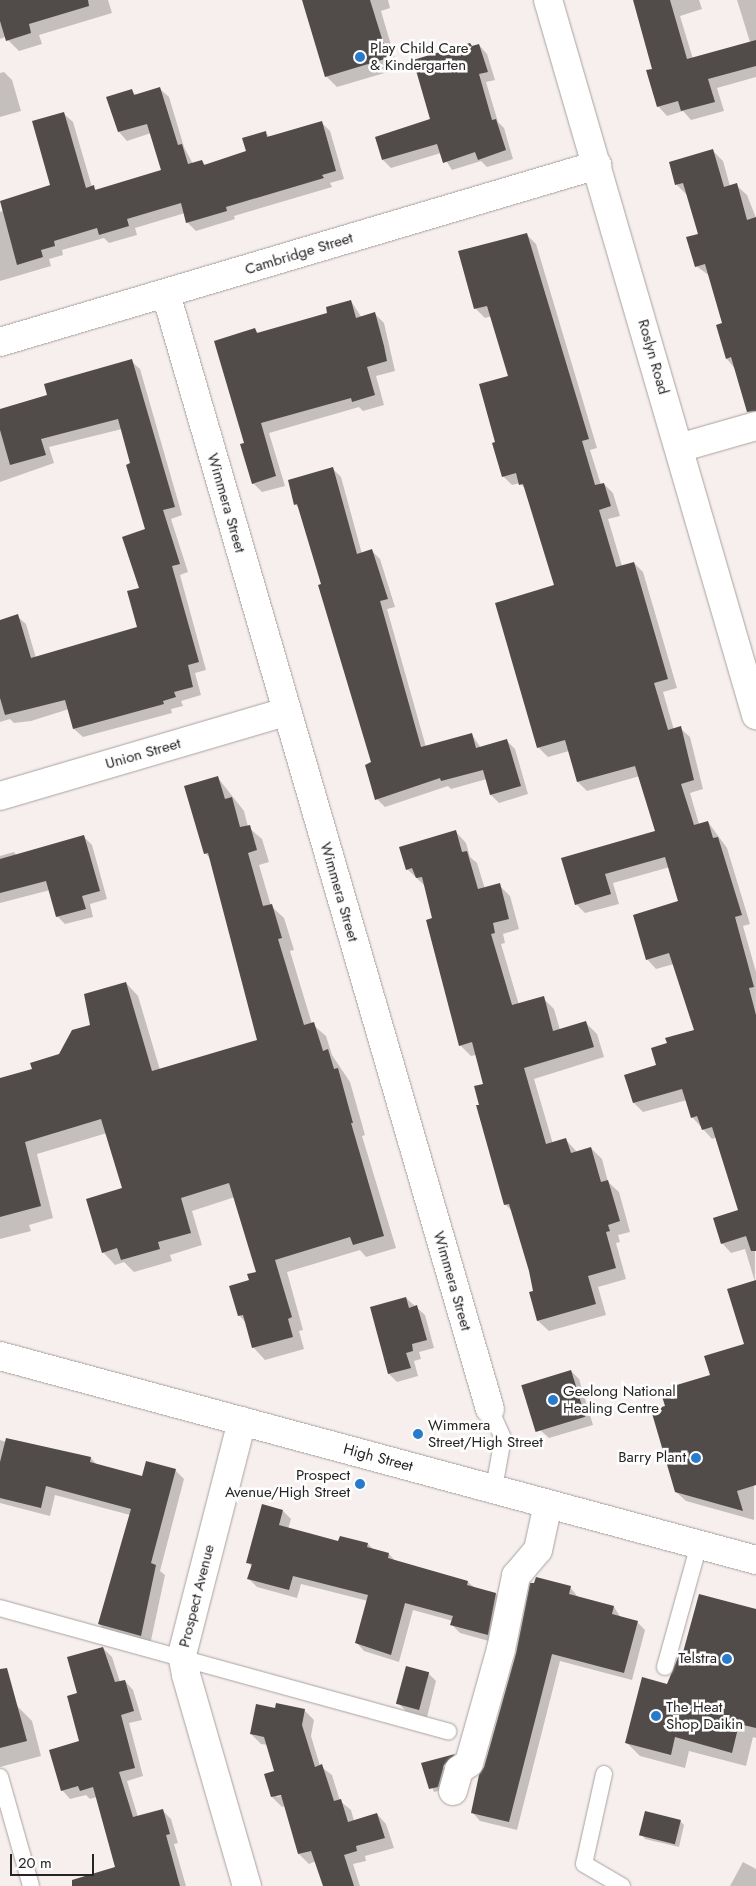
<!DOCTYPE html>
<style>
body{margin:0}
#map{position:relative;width:756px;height:1886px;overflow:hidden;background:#f6efed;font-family:Jost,sans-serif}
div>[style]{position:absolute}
.shadow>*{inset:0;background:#0003}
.building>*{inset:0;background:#514c4a;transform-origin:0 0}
.roads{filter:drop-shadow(0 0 1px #a8a2a0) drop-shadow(0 0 1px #a8a2a0)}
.service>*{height:16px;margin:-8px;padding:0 8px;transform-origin:8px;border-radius:8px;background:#fff}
.minor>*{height:28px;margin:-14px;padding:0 14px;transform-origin:14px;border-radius:14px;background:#fff}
.tertiary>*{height:28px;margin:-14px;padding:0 14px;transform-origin:14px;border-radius:14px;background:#fff}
.dots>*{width:14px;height:14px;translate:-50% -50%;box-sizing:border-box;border:2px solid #fefefe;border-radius:50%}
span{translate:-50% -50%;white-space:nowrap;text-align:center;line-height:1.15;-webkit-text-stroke:5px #fefefe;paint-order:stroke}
.poi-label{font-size:15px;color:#272424}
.left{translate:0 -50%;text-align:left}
.right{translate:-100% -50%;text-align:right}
.street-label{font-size:15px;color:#272424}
.scale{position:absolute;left:10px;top:1854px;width:84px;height:22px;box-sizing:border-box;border:2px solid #272424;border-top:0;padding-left:6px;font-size:15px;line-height:18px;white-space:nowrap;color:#272424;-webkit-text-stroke:4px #fefefe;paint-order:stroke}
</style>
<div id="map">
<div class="shadow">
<div style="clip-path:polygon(0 0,108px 0,112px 13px,39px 35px,42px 44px,19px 51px,5px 37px,0 39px)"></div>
<div style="clip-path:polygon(303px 0,388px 0,390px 8px,381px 11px,398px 69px,337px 87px,326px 76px)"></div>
<div style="clip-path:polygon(634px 0,699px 0,702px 9px,680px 16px,693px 59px,750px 42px,737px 0,756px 0,756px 77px,717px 88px,724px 111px,691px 120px,683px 111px,667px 116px,658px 106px,654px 70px)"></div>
<div style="clip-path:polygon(479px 45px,487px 54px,495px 80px,486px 82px,498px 122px,504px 128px,513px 159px,487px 167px,481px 161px,452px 170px,441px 153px,391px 168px,383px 160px,432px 120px,473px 47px)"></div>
<div style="clip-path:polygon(4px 72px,12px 80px,21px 111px,0 117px,0 73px)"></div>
<div style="clip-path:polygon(160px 89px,169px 97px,184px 147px,193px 164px,202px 161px,206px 166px,247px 152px,265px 133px,270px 137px,321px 122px,330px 131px,344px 179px,330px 183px,332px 187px,234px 216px,235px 219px,196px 231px,187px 222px,185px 213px,135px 228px,137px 235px,109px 243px,104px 238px,62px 250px,63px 255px,49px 259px,51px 266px,0 281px,0 212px,52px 186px,64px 114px,73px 122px,92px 187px,97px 190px,163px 171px,151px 133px,127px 141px,119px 132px,131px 90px,137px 96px)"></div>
<div style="clip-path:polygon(713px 151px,723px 161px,730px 186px,736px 185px,747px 195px,756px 218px,756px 395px,727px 359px,724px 324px,710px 276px,696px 266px,699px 235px,687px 195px,676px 184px)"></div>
<div style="clip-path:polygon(527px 235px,536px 244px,597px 448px,590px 450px,601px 485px,604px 484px,613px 493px,620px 516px,608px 519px,622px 566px,634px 563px,643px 572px,677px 688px,663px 692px,674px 730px,680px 728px,690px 737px,703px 789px,690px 793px,699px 824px,708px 822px,727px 848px,750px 924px,743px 926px,756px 972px,754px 1520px,686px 1501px,676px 1492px,666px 1407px,711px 1376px,745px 1345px,755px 1282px,745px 1249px,731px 1253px,722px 1243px,740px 1211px,717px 1137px,712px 1139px,692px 1117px,687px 1100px,643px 1112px,634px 1103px,668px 1044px,695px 1031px,674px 964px,656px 969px,647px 959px,680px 902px,670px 867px,613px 883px,619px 904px,585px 913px,576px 904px,563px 859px,657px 832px,640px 776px,587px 791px,578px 782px,569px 751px,548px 757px,538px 747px,555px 586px,527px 491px,520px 483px,512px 485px,503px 476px,496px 443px,509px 377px,492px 316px,485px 318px,476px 309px,459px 252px)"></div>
<div style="clip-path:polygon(351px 301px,362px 318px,375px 314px,384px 323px,395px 371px,376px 376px,384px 405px,363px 411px,359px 407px,269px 433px,285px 486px,262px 492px,253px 483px,246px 444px,255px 330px,259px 334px,329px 313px)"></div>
<div style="clip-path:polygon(131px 361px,140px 369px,182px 515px,171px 519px,188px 572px,180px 575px,206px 670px,195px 673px,201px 695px,181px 701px,183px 706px,171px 709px,172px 713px,83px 737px,74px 729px,69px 709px,31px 721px,14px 723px,10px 719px,0 722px,0 621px,17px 616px,26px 624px,36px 658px,139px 628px,147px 530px,122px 429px,49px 447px,54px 463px,0 482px,0 410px,49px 395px)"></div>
<div style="clip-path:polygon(333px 469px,341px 477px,362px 554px,372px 551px,380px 559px,395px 607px,387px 609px,426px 747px,472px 735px,481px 748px,507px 741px,515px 749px,528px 794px,499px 803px,491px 795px,487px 779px,451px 789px,448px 786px,385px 807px,377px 799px,372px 763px,300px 509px,295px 504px)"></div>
<div style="clip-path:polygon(218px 778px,244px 811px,248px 827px,262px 839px,269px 862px,259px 865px,271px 906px,284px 918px,294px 950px,290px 951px,312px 1024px,326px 1036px,332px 1055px,350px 1082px,365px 1135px,362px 1136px,396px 1248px,366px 1257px,360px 1250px,287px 1272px,303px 1330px,299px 1331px,304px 1349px,265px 1360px,253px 1347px,246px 1323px,239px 1315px,250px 1281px,257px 1272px,235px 1197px,192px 1211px,202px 1245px,170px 1255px,172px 1261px,134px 1272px,124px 1262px,115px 1265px,103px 1252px,124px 1189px,107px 1133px,37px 1154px,53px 1218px,29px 1225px,31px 1231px,0 1239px,0 1080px,33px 1070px,60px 1055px,91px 1026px,126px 983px,138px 996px,160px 1070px,259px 1041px,211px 859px,205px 853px)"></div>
<div style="clip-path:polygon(456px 832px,466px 843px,470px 857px,477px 863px,485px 889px,499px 885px,510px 896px,519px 929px,503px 934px,505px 943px,501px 944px,519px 1005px,543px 998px,554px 1009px,560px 1030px,586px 1023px,597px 1034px,604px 1057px,534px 1079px,553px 1144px,566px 1140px,577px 1152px,591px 1148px,602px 1159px,608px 1182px,619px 1192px,630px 1232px,618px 1235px,620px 1242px,616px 1243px,626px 1279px,598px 1287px,606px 1315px,549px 1331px,538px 1321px,531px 1271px,513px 1212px,505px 1204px,485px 1084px,476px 1055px,471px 1056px,460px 1045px,425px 886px,407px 869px)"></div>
<div style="clip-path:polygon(84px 837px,92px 845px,107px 899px,90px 904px,93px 917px,65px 924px,57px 916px,50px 890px,0 903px,0 856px,14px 852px,17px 856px)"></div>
<div style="clip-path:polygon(406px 1298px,425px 1315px,434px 1348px,419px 1352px,421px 1359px,414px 1361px,418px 1376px,397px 1382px,389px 1374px,371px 1308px)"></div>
<div style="clip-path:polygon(571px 1371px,579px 1379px,593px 1425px,549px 1438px,540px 1430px)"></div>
<div style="clip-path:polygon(7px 1439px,91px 1458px,97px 1465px,143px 1477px,175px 1470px,184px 1479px,160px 1571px,165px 1575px,150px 1645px,109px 1634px,99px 1624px,130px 1515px,55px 1495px,50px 1516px,0 1503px,0 1440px,6px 1442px)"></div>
<div style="clip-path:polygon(283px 1511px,291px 1519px,288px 1529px,339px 1542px,368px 1544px,373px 1549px,389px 1554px,396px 1562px,468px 1582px,475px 1588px,496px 1594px,504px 1603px,496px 1643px,460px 1633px,452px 1625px,453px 1621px,413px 1610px,399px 1662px,364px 1651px,356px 1642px,368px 1601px,301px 1584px,297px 1598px,257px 1587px,249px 1579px,252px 1567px,248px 1562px)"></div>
<div style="clip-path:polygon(570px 1587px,578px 1597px,614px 1607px,621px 1618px,637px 1622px,645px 1630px,632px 1680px,560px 1661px,517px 1830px,480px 1821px,472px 1812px)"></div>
<div style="clip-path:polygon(756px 1611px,756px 1738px,753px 1737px,746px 1766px,689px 1751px,685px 1768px,640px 1756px,626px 1742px,668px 1685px,683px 1657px)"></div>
<div style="clip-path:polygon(103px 1648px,112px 1657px,120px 1682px,125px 1681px,133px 1690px,142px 1720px,129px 1723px,143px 1776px,127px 1781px,138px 1817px,162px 1810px,171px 1819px,178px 1843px,174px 1844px,186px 1886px,111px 1886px,117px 1868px,97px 1797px,90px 1799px,86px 1795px,70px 1799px,62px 1790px,81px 1742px,79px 1694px)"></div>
<div style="clip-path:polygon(428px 1673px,436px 1681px,427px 1717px,406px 1711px,398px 1703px)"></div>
<div style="clip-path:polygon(17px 1706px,32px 1721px,41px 1756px,0 1767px,0 1711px)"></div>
<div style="clip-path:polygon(evenodd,276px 1709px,304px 1710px,314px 1720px,311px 1736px,320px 1766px,332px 1775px,340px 1801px,351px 1810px,354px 1821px,377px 1814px,386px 1824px,394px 1848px,365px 1856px,366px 1861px,353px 1864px,360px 1886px,324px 1886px,316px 1861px,309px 1864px,299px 1854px,285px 1806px,282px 1807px,272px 1797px,266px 1775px,276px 1772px,268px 1745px,261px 1744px,251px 1734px,276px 1709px,287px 1794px,277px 1797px,277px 1795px,287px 1794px)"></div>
<div style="clip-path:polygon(evenodd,455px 1755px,458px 1758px,442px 1790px,434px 1792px,423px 1764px,455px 1755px,447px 1760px,450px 1760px,441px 1771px,439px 1769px,447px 1760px)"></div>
<div style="clip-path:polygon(680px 1821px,684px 1825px,679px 1847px,645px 1839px,642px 1835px)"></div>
<div style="clip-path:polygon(743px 1862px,756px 1869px,756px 1886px,730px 1886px)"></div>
</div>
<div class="building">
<div style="clip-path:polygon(0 0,88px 0,89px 6px,29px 24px,31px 33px,6px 41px,0 21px)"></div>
<div style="clip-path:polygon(302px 0,370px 0,388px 58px,325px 77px)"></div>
<div style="clip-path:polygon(633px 0,670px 0,687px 59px,756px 40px,756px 66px,708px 79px,715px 102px,681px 111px,678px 101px,657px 107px,646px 70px,652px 69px)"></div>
<div style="clip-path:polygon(470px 43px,472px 46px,479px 44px,488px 72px,479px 74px,492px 120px,496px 119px,506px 150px,478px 160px,475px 152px,443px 163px,437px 144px,382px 160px,375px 137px,430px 119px,413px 60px)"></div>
<div style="clip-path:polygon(160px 87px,178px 145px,182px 144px,188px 164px,202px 160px,204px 165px,246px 151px,242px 138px,266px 131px,267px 137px,322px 121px,336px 171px,322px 175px,324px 178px,226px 207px,227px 211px,186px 223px,181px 203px,127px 219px,129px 226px,99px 235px,97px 228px,54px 241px,55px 246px,41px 250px,43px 257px,17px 265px,0 201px,50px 185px,32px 121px,64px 112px,86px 188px,94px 185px,95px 190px,161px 170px,147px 124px,118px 132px,106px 97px,132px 89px,134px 95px)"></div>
<div style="clip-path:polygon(713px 149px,724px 187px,737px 183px,747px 220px,756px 217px,756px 411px,747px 412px,731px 357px,726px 359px,716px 325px,722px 323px,705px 264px,695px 267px,686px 237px,698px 234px,683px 183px,675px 185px,669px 162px)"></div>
<div style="clip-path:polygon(527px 233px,589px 439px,582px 441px,595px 485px,604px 483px,611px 506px,599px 510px,616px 567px,634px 562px,668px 679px,654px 683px,668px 730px,681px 726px,694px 780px,681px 784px,694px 825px,708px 821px,713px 838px,718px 837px,742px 915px,735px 917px,754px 987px,749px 988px,756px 1015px,756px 1251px,751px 1251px,746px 1236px,721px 1244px,713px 1218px,738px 1210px,712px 1127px,702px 1130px,697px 1116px,691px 1118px,682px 1089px,633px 1103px,624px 1075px,656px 1065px,651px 1048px,667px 1043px,665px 1038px,694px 1030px,669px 953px,646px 960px,633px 915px,678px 901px,665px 857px,605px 874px,611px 894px,575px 905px,561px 858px,655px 831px,635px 766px,577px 782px,565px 740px,537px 748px,495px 603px,554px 585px,523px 484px,519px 485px,516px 473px,502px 477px,492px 443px,495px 442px,479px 384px,508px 376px,487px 306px,474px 309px,458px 251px)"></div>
<div style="clip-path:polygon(351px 300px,356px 318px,375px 312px,384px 346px,387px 361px,367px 367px,375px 395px,352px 402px,351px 398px,261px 423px,276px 476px,252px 484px,240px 444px,244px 443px,214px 341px,255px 328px,257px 333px,327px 313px,326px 307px)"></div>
<div style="clip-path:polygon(132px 359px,175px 507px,163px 510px,180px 564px,172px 566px,199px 662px,188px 665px,193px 687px,174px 692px,176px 697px,163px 701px,164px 704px,73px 729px,65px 700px,5px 715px,0 698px,0 620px,18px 614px,31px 658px,137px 627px,127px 591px,139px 588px,122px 537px,145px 529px,126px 465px,130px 463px,118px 419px,41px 439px,46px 455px,10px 465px,0 430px,0 409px,47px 395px,44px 384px)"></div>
<div style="clip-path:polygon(333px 467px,357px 554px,372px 549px,388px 599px,380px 601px,421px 747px,472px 733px,476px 748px,507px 739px,521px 786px,490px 795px,483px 770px,441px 781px,440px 778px,375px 800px,365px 765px,371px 762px,318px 585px,321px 584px,297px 504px,294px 505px,288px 480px)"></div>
<div style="clip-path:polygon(218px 776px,225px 799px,232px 797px,240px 827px,250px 825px,257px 850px,248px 853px,263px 906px,272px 904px,282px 938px,278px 939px,304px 1025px,314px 1022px,323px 1051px,328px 1049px,334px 1069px,338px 1068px,353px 1123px,351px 1123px,384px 1236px,353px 1245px,350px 1237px,275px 1260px,292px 1317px,288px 1319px,293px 1337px,252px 1348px,243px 1315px,238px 1316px,229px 1286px,249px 1280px,247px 1274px,256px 1272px,229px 1183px,181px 1198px,191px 1233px,158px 1242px,160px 1249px,121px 1260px,117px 1248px,102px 1253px,86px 1199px,122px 1188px,101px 1119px,25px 1142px,41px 1206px,0 1217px,0 1078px,32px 1069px,30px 1063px,59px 1054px,72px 1030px,90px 1025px,84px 994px,126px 982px,152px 1071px,257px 1040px,208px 853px,204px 854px,184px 786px)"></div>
<div style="clip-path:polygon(456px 830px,462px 852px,467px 851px,478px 889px,500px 883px,509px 919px,493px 923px,495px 933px,491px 934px,512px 1005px,544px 996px,553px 1031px,586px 1021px,594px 1047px,524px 1068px,546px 1144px,566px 1138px,571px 1153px,591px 1147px,601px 1182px,608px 1180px,620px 1221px,608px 1225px,610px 1231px,606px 1232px,616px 1268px,588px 1276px,596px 1304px,537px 1321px,529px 1292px,533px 1291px,529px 1271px,509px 1204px,504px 1205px,476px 1105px,479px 1105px,474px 1086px,483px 1084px,472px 1042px,459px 1046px,426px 920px,432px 918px,422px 877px,416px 878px,412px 868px,406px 870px,399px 847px)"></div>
<div style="clip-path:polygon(84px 835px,100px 891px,82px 896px,86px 909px,56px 917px,46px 881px,0 893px,0 859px)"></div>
<div style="clip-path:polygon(756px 1280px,756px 1485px,737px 1491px,743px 1511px,675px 1492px,651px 1410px,665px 1406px,660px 1390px,710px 1375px,704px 1356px,744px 1344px,727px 1289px)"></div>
<div style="clip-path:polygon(406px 1297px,409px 1308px,417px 1305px,427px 1340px,412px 1344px,413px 1351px,406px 1353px,411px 1368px,388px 1374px,370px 1307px)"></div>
<div style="left:571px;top:1370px;width:49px;height:52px;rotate:73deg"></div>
<div style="clip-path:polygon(6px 1438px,91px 1457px,90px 1462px,142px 1476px,146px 1461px,176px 1469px,151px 1563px,156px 1565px,141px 1636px,98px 1624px,131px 1509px,46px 1486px,41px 1508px,0 1498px,0 1462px)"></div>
<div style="clip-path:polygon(262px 1504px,283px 1510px,279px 1525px,338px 1541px,340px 1536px,368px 1543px,367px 1547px,389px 1553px,388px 1558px,468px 1581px,467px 1585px,496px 1593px,488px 1635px,450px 1625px,453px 1616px,405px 1603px,391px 1655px,355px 1643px,368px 1595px,293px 1576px,289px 1590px,247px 1579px,252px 1564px,246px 1563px)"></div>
<div style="clip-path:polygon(536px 1577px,571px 1586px,569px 1594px,614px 1606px,612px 1614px,638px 1621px,624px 1673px,552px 1654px,509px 1822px,471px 1813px,479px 1775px,484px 1767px,516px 1653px,530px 1583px,534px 1583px)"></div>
<div style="clip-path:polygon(699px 1594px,756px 1609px,756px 1728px,739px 1724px,732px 1753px,675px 1737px,671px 1755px,625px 1743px,642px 1677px,667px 1684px,679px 1655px,682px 1656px)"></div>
<div style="clip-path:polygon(103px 1647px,115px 1682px,125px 1680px,134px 1711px,121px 1715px,135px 1768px,119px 1772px,133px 1817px,163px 1809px,170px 1834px,166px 1835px,180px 1886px,72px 1886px,72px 1880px,115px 1867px,93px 1787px,80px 1791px,78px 1786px,61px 1791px,49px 1750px,79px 1741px,67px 1696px,77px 1693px,67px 1657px)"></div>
<div style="left:406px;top:1666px;width:24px;height:39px;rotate:15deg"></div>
<div style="clip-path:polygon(7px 1668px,27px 1741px,0 1748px,0 1669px)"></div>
<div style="clip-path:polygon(276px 1703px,305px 1709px,302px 1725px,315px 1767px,322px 1764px,334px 1801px,341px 1799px,348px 1822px,377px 1813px,385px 1838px,356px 1846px,357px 1851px,344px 1855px,354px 1886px,323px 1886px,311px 1851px,298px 1854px,281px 1795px,271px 1797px,264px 1774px,274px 1771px,264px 1737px,250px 1734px,256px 1704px,275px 1708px)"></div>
<div style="clip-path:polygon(455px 1754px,444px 1765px,438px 1787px,429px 1789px,421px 1763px)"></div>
<div style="left:645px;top:1811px;width:37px;height:25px;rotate:14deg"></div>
</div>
<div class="roads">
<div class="service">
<div style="left:490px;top:1409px;width:32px;rotate:66deg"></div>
<div style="left:503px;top:1438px;width:51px;rotate:100.2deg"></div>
<div style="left:0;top:1608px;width:465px;rotate:15.4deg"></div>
<div style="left:665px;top:1667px;width:128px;rotate:-74.5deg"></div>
<div style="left:604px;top:1774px;width:92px;rotate:102.5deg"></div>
<div style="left:584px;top:1864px;width:44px;rotate:30.1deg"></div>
<div style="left:0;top:1777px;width:113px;rotate:74.1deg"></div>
</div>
<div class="minor">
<div style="left:166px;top:294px;width:1161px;rotate:73.8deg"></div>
<div style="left:0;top:342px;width:623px;rotate:-16.51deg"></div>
<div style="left:679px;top:448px;width:80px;rotate:-15.9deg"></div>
<div style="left:0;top:796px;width:298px;rotate:-16.4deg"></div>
<div style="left:242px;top:1421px;width:241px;rotate:104.4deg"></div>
<div style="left:182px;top:1654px;width:21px;rotate:79deg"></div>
<div style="left:186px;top:1675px;width:220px;rotate:73.9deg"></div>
<div style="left:453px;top:1791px;width:22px;rotate:-74deg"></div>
<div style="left:459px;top:1770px;width:12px;rotate:-35deg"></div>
<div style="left:469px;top:1763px;width:118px;rotate:-74.3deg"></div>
<div style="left:501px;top:1649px;width:75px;rotate:-78.4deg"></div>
<div style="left:516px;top:1576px;width:34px;rotate:-50deg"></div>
<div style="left:538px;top:1550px;width:47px;rotate:-77.7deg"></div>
</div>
<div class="tertiary">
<div style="left:548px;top:0;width:745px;rotate:73.78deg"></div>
<div style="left:0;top:1356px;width:783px;rotate:15.1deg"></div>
</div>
</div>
<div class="dots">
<div style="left:360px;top:57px;background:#287bca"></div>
<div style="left:553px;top:1400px;background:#287bca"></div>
<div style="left:418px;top:1434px;background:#287bca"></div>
<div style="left:696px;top:1458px;background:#287bca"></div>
<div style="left:360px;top:1484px;background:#287bca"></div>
<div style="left:727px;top:1659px;background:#287bca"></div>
<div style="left:656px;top:1716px;background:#287bca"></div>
</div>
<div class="poi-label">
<span class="left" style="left:370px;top:57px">Play Child Care<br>&amp; Kindergarten</span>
<span class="left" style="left:563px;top:1400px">Geelong National<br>Healing Centre</span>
<span class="left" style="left:428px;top:1434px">Wimmera<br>Street/High Street</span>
<span class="right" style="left:686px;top:1458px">Barry Plant</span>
<span class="right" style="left:350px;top:1484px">Prospect<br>Avenue/High Street</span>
<span class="right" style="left:717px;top:1659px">Telstra</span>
<span class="left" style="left:666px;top:1716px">The Heat<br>Shop Daikin</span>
</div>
<div class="street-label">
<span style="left:299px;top:254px;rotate:-17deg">Cambridge Street</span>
<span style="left:653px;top:357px;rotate:74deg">Roslyn Road</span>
<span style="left:226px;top:503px;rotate:74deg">Wimmera Street</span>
<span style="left:143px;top:754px;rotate:-16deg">Union Street</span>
<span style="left:339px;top:892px;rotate:74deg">Wimmera Street</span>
<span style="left:452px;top:1281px;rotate:74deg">Wimmera Street</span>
<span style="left:378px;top:1458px;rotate:15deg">High Street</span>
<span style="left:197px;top:1596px;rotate:-76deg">Prospect Avenue</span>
</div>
<div class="scale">20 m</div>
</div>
